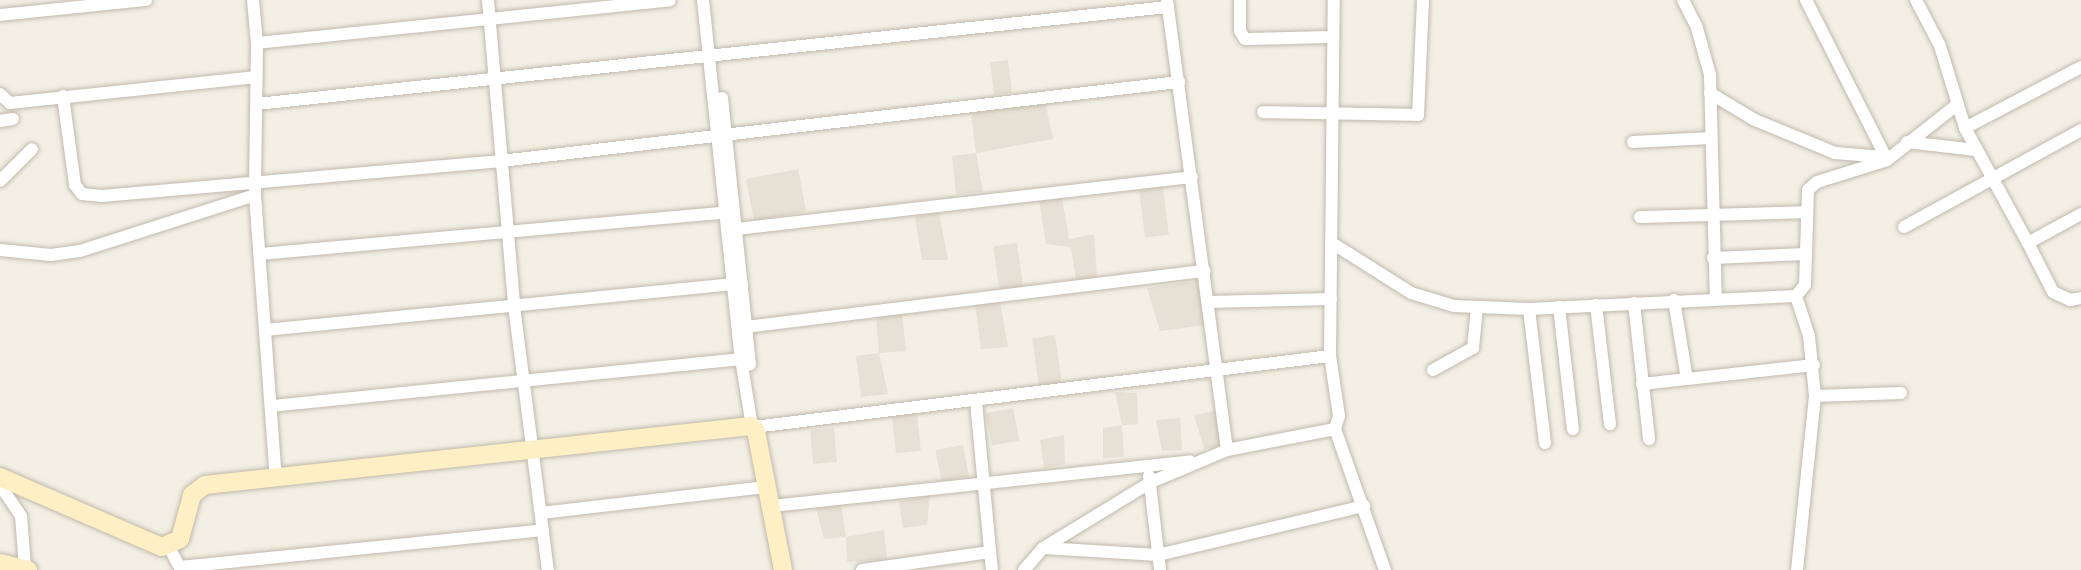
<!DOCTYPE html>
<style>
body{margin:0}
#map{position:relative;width:2081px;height:570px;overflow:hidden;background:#f3efe5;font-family:Jost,sans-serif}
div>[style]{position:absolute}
.residential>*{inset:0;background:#e7e0d4;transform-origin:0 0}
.roads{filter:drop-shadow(0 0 2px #c1b9ab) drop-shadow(0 0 2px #c1b9ab)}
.street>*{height:12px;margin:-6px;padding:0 6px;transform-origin:6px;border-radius:6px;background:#fff}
.secondary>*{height:18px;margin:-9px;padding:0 9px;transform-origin:9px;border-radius:9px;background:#fef0c4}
span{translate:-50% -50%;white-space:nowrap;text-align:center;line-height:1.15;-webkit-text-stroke:6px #fff;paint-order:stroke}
</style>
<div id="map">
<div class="residential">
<div style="left:1008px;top:60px;width:33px;height:18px;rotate:83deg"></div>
<div style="clip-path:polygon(1045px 102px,1053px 139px,976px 153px,983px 192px,956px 194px,952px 156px,976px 153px,971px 112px)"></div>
<div style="left:798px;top:169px;width:43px;height:53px;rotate:79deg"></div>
<div style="left:1163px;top:187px;width:48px;height:24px;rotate:83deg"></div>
<div style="clip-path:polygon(1061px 192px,1069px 239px,1094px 234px,1097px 278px,1076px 279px,1071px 247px,1046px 244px,1039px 200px)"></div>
<div style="clip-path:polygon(939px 213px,948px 260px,922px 260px,915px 217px)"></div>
<div style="left:1017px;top:243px;width:44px;height:24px;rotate:82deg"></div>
<div style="clip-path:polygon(1200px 280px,1206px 325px,1160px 331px,1147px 288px)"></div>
<div style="clip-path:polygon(999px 296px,1008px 347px,981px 349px,975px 304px)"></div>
<div style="clip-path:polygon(902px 313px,906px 351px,879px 353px,888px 394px,861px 397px,856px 356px,879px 353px,876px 316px)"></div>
<div style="left:1055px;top:335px;width:48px;height:23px;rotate:82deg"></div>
<div style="clip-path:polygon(1115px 392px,1137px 393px,1138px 424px,1122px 425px,1124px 457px,1103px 458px,1103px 428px,1122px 425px)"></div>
<div style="left:1013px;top:408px;width:33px;height:28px;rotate:79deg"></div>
<div style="clip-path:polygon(1221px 410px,1226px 445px,1204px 449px,1194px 415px)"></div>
<div style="left:917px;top:414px;width:37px;height:25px;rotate:84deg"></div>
<div style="clip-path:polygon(1180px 418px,1182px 450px,1162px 451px,1156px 420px)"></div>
<div style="left:834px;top:428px;width:34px;height:24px;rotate:85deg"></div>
<div style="clip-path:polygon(1064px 435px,1065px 464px,1044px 468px,1040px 440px)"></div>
<div style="left:963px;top:445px;width:32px;height:28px;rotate:79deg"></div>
<div style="clip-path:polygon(930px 495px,927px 525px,903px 528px,899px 502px)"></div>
<div style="clip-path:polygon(841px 504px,846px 537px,884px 530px,887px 559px,847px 562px,846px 537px,824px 539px,816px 508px)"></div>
</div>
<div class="roads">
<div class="street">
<div style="left:253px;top:0;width:43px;rotate:84.7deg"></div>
<div style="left:257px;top:43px;width:152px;rotate:90.8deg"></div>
<div style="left:255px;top:195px;width:285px;rotate:85.8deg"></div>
<div style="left:488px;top:0;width:307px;rotate:85.1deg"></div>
<div style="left:514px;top:306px;width:266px;rotate:82.7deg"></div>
<div style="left:703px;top:0;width:361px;rotate:84deg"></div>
<div style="left:741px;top:359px;width:69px;rotate:80.8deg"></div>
<div style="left:1167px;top:0;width:454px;rotate:82.4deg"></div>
<div style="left:1240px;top:0;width:31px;rotate:90deg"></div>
<div style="left:1240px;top:31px;width:9px;rotate:58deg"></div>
<div style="left:1245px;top:39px;width:88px;rotate:-1.3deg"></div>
<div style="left:1683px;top:0;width:31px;rotate:63deg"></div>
<div style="left:1697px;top:28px;width:49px;rotate:74.5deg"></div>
<div style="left:1710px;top:75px;width:223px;rotate:88.5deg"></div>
<div style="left:1806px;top:0;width:179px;rotate:63.1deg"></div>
<div style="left:1916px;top:0;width:52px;rotate:62.4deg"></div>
<div style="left:1940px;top:46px;width:86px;rotate:73deg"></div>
<div style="left:1965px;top:128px;width:131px;rotate:61.3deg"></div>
<div style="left:0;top:15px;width:147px;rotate:-5.9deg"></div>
<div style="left:257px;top:43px;width:415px;rotate:-5.9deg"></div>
<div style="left:1710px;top:93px;width:52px;rotate:31deg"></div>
<div style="left:1755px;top:120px;width:87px;rotate:22.4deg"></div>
<div style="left:1835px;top:153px;width:49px;rotate:4.7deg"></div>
<div style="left:0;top:94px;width:13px;rotate:42deg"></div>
<div style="left:10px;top:103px;width:248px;rotate:-6deg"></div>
<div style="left:63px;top:96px;width:90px;rotate:82.3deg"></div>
<div style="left:75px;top:185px;width:11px;rotate:52deg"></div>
<div style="left:82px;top:194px;width:20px;rotate:6deg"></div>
<div style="left:102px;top:196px;width:401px;rotate:-5deg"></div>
<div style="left:501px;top:161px;width:683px;rotate:-6.65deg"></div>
<div style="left:722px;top:98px;width:268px;rotate:84deg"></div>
<div style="left:257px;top:104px;width:916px;rotate:-6.08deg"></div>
<div style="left:1263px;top:112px;width:155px;rotate:1.1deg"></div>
<div style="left:1418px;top:115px;width:115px;rotate:-87.5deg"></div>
<div style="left:0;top:121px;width:13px;rotate:-9deg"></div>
<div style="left:1965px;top:128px;width:131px;rotate:-27.7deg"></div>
<div style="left:1633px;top:142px;width:78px;rotate:-2.9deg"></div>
<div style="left:1907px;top:142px;width:69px;rotate:6.6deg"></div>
<div style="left:0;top:181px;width:45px;rotate:-45deg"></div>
<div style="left:2081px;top:214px;width:60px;rotate:151.3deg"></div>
<div style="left:2028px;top:243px;width:55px;rotate:63deg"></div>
<div style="left:2053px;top:292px;width:19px;rotate:25deg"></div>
<div style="left:2070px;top:300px;width:11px;rotate:-10deg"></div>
<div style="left:1640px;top:217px;width:165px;rotate:-1.7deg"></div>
<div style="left:1904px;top:227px;width:202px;rotate:-28.7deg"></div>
<div style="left:727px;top:230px;width:468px;rotate:-6.5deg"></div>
<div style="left:1332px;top:243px;width:93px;rotate:32.3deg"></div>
<div style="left:1411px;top:293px;width:45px;rotate:16.8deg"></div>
<div style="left:1454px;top:306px;width:75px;rotate:2.3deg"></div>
<div style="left:1529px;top:309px;width:267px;rotate:-2.8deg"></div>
<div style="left:1796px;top:296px;width:14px;rotate:-51deg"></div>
<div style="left:1805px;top:285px;width:95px;rotate:-88.2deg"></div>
<div style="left:1808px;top:190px;width:12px;rotate:-42deg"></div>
<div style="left:1817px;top:182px;width:73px;rotate:-17.4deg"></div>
<div style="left:1887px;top:160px;width:90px;rotate:-38.3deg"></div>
<div style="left:0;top:250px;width:51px;rotate:5.6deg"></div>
<div style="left:51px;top:255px;width:29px;rotate:-8deg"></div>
<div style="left:80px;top:251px;width:184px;rotate:-17.7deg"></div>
<div style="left:260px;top:254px;width:476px;rotate:-5.1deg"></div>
<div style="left:1713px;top:258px;width:92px;rotate:-2.5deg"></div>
<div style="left:1796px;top:296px;width:42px;rotate:72deg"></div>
<div style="left:1809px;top:336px;width:60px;rotate:84.3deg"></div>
<div style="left:1815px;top:396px;width:175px;rotate:95.9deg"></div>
<div style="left:1674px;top:300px;width:80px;rotate:80.7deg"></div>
<div style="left:1209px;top:302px;width:122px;rotate:-1.4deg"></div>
<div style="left:1634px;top:303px;width:137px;rotate:83.7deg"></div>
<div style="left:1596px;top:305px;width:120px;rotate:83.3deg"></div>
<div style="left:1559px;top:307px;width:123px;rotate:83.5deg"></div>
<div style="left:1529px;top:309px;width:135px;rotate:83.2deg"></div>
<div style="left:738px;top:328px;width:470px;rotate:-7deg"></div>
<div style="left:265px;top:330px;width:479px;rotate:-5.6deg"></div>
<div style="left:1433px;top:370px;width:46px;rotate:-28.8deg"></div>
<div style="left:1473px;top:348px;width:41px;rotate:-84.4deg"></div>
<div style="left:1642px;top:384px;width:173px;rotate:-6.3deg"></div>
<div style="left:1815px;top:396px;width:86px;rotate:-2deg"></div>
<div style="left:976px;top:402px;width:169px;rotate:84.6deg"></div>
<div style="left:271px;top:406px;width:480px;rotate:-5.7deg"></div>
<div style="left:754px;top:427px;width:580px;rotate:-7.03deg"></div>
<div style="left:1335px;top:429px;width:150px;rotate:70.5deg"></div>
<div style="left:1149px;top:476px;width:95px;rotate:83.3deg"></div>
<div style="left:0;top:485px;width:37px;rotate:56deg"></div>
<div style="left:21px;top:516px;width:51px;rotate:85.5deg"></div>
<div style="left:772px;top:506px;width:420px;rotate:-6.1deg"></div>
<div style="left:541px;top:513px;width:226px;rotate:-6.6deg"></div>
<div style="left:169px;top:547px;width:26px;rotate:62deg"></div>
<div style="left:1044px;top:548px;width:114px;rotate:3.5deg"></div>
<div style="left:1158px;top:555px;width:212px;rotate:-13.4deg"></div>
<div style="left:180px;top:567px;width:365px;rotate:-5.8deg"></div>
<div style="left:862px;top:570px;width:129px;rotate:-8deg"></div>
<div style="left:1024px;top:570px;width:29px;rotate:-49deg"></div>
<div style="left:1043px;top:548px;width:127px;rotate:-31.4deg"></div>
<div style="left:1151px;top:482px;width:82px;rotate:-22.8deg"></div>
<div style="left:1227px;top:450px;width:110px;rotate:-11deg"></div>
<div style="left:1335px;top:429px;width:14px;rotate:-73deg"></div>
<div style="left:1339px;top:416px;width:61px;rotate:-98.5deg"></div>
<div style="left:1330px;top:356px;width:356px;rotate:-89.4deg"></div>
</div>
<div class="secondary">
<div style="left:0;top:477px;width:176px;rotate:23.4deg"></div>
<div style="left:162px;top:547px;width:20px;rotate:-24deg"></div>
<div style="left:180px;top:539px;width:46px;rotate:-74.7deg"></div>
<div style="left:192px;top:495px;width:16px;rotate:-38deg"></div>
<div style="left:205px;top:485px;width:549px;rotate:-6.17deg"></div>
<div style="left:751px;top:426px;width:7px;rotate:45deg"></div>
<div style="left:756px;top:431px;width:142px;rotate:79deg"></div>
<div style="left:0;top:563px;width:29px;rotate:14deg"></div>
</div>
</div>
</div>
